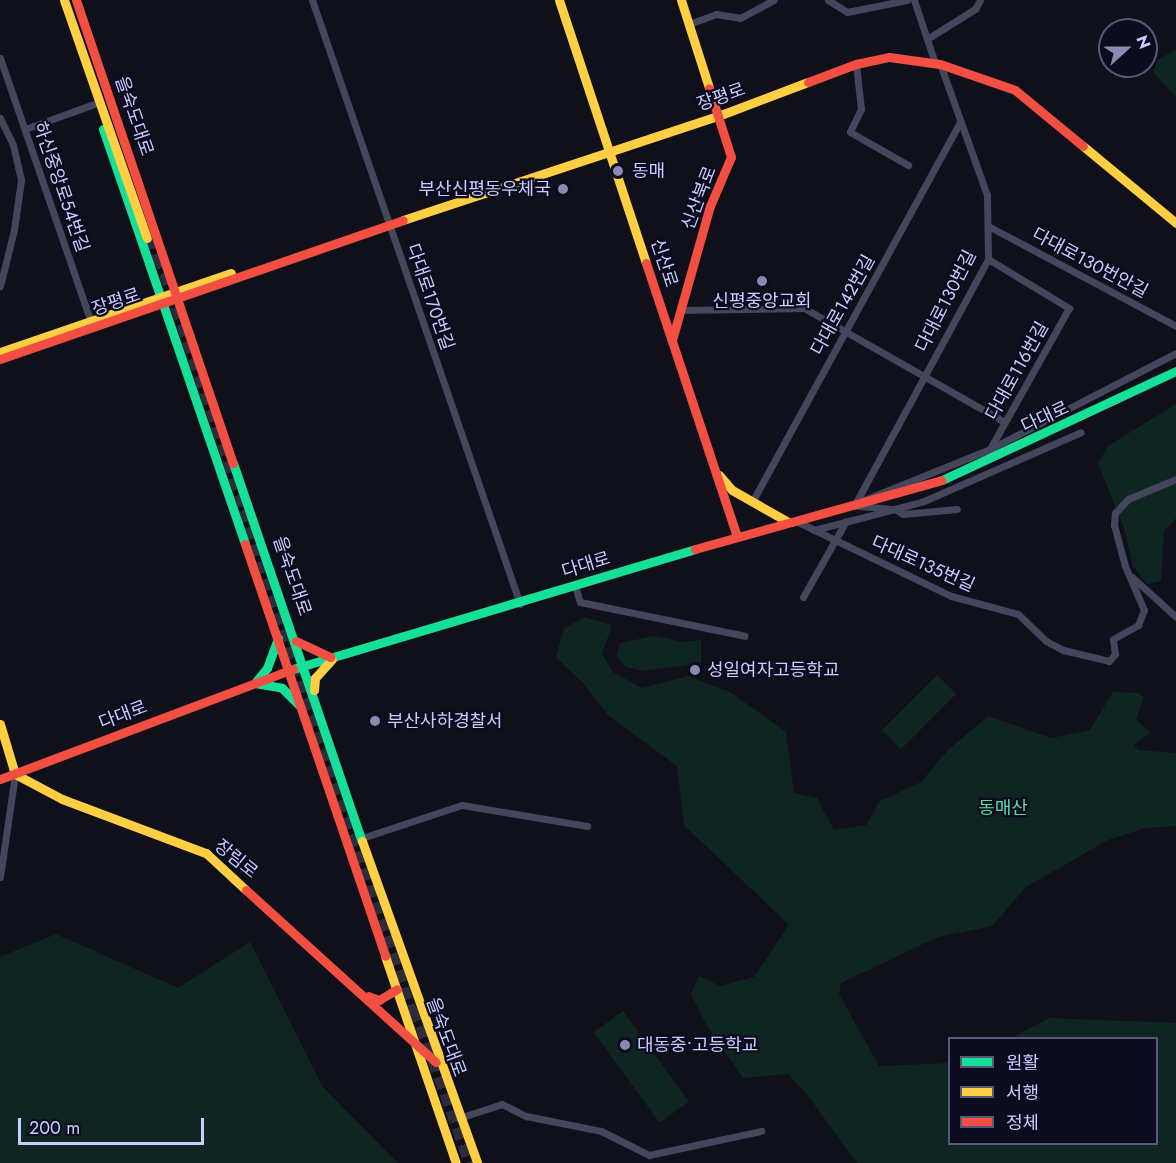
<!DOCTYPE html>
<meta charset="utf-8">
<style>
body{margin:0}
#map{position:relative;width:1176px;height:1163px;overflow:hidden;background:#10101a;font-family:Jost,"Noto Sans KR",sans-serif}
div>[style]{position:absolute}
.green>*{inset:0;background:#0f2522;transform-origin:0 0}
.highway-tunnel>*{height:12px;margin-top:-6px;transform-origin:0;background:repeating-linear-gradient(90deg,#2c2c3c 0 12px,transparent 0 18px)}
.street>*{height:7px;margin:-3.5px;padding:0 3.5px;transform-origin:3.5px;border-radius:3.5px;background:#44475b}
.fast>*{height:9px;margin:-4.5px;padding:0 4.5px;transform-origin:4.5px;border-radius:4.5px;background:#16e098}
.slow>*{height:9px;margin:-4.5px;padding:0 4.5px;transform-origin:4.5px;border-radius:4.5px;background:#ffcf43}
.jam>*{height:9px;margin:-4.5px;padding:0 4.5px;transform-origin:4.5px;border-radius:4.5px;background:#f24e42}
.dots>*{width:16px;height:16px;translate:-50% -50%;box-sizing:border-box;border:3px solid #0c0c1e;border-radius:50%}
span{translate:-50% -50%;white-space:nowrap;text-align:center;line-height:1.15;-webkit-text-stroke:4.5px #0c0c1e;paint-order:stroke}
.street-label{font-size:18px;color:#c9ccff}
.poi-label{font-size:18px;color:#c9ccff}
.left{translate:0 -50%;text-align:left}
.right{translate:-100% -50%;text-align:right}
.park-label{font-size:18px;color:#54e0a4}
.legend{position:absolute;left:948px;top:1037px;width:210px;height:108px;box-sizing:border-box;background:#0c0c1e;border:2px solid #585978;margin:0;padding:8px 10px;list-style:none;font-size:18px;color:#c9ccff}
.legend li{display:flex;align-items:center;gap:12px;height:30px}
.legend b{width:30px;border:2px solid #585978}
.north{position:absolute;left:1098px;top:18px;width:60px;height:60px;box-sizing:border-box;background:#0c0c1e;border:2px solid #585978;border-radius:50%;rotate:69deg;font-size:16px;font-weight:700;line-height:24px;text-align:center;color:#c9ccff}
.north::after{content:'';display:block;margin:auto;width:21px;height:27px;background:#888aaf;clip-path:polygon(50% 0,100% 100%,50% 72%,0 100%)}
.scale{position:absolute;left:18px;top:1118px;width:186px;height:27px;box-sizing:border-box;border:3px solid #c9ccff;border-top:0;padding-left:8px;font-size:18px;line-height:21px;white-space:nowrap;color:#c9ccff;-webkit-text-stroke:4px #0c0c1e;paint-order:stroke}
</style>
<div id="map">
<div class="green">
<div style="clip-path:polygon(1176px 49px,1176px 97px,1153px 72px,1158px 60px)"></div>
<div style="clip-path:polygon(1176px 404px,1176px 518px,1164px 531px,1161px 581px,1147px 584px,1133px 566px,1124px 528px,1098px 464px,1108px 446px)"></div>
<div style="clip-path:polygon(584px 617px,612px 625px,602px 654px,613px 672px,642px 688px,688px 676px,730px 692px,786px 732px,794px 793px,817px 798px,834px 830px,866px 825px,880px 801px,921px 782px,948px 750px,988px 716px,1051px 738px,1090px 730px,1113px 692px,1138px 693px,1144px 697px,1136px 719px,1150px 733px,1134px 744px,1138px 750px,1176px 753px,1176px 826px,1145px 828px,1108px 840px,1026px 887px,992px 926px,938px 937px,841px 983px,839px 994px,879px 1066px,949px 1063px,950px 1144px,1156px 1144px,1156px 1038px,1012px 1038px,1049px 1018px,1176px 1023px,1176px 1163px,857px 1163px,806px 1093px,788px 1074px,743px 1078px,706px 1024px,691px 994px,699px 976px,720px 986px,754px 977px,789px 925px,684px 825px,677px 766px,608px 715px,584px 684px,556px 657px,564px 629px)"></div>
<div style="clip-path:polygon(654px 636px,682px 642px,701px 640px,701px 663px,643px 671px,626px 667px,617px 656px,620px 643px)"></div>
<div style="left:937px;top:675px;width:27px;height:78px;rotate:45deg"></div>
<div style="clip-path:polygon(56px 934px,178px 988px,250px 942px,322px 1086px,398px 1163px,0 1163px,0 957px)"></div>
<div style="left:623px;top:1011px;width:112px;height:36px;rotate:54deg"></div>
</div>
<div class="highway-tunnel">
<div style="left:147px;top:238px;width:28px;rotate:72deg"></div>
<div style="left:159px;top:256px;width:277px;rotate:71.2deg"></div>
<div style="left:241px;top:511px;width:534px;rotate:71.23deg"></div>
<div style="left:415px;top:1009px;width:164px;rotate:70.3deg"></div>
</div>
<div class="street">
<div style="left:312px;top:0;width:639px;rotate:71deg"></div>
<div style="left:828px;top:0;width:22px;rotate:32deg"></div>
<div style="left:847px;top:12px;width:61px;rotate:-11.3deg"></div>
<div style="left:914px;top:0;width:66px;rotate:71.6deg"></div>
<div style="left:689px;top:24px;width:29px;rotate:-20deg"></div>
<div style="left:716px;top:14px;width:24px;rotate:9deg"></div>
<div style="left:740px;top:18px;width:38px;rotate:-28deg"></div>
<div style="left:927px;top:39px;width:57px;rotate:-32deg"></div>
<div style="left:975px;top:9px;width:10px;rotate:-61deg"></div>
<div style="left:0;top:58px;width:282px;rotate:71deg"></div>
<div style="left:856px;top:64px;width:45px;rotate:83.7deg"></div>
<div style="left:861px;top:109px;width:25px;rotate:116deg"></div>
<div style="left:850px;top:132px;width:67px;rotate:29.6deg"></div>
<div style="left:0;top:118px;width:30px;rotate:64deg"></div>
<div style="left:13px;top:145px;width:36px;rotate:77deg"></div>
<div style="left:21px;top:180px;width:50px;rotate:98deg"></div>
<div style="left:14px;top:230px;width:58px;rotate:104deg"></div>
<div style="left:25px;top:129px;width:73px;rotate:-19.9deg"></div>
<div style="left:990px;top:227px;width:211px;rotate:28deg"></div>
<div style="left:988px;top:259px;width:95px;rotate:31.2deg"></div>
<div style="left:1069px;top:308px;width:162px;rotate:119.3deg"></div>
<div style="left:681px;top:310px;width:123px;rotate:-0.9deg"></div>
<div style="left:804px;top:308px;width:231px;rotate:29.6deg"></div>
<div style="left:864px;top:500px;width:136px;rotate:-22deg"></div>
<div style="left:990px;top:449px;width:209px;rotate:-27.3deg"></div>
<div style="left:752px;top:502px;width:433px;rotate:-61.3deg"></div>
<div style="left:854px;top:506px;width:281px;rotate:-61.5deg"></div>
<div style="left:988px;top:259px;width:64px;rotate:-90.9deg"></div>
<div style="left:987px;top:195px;width:139px;rotate:-109.7deg"></div>
<div style="left:859px;top:506px;width:36px;rotate:5deg"></div>
<div style="left:895px;top:509px;width:30px;rotate:-15deg"></div>
<div style="left:924px;top:501px;width:171px;rotate:-23.7deg"></div>
<div style="left:796px;top:521px;width:172px;rotate:25.8deg"></div>
<div style="left:951px;top:596px;width:69px;rotate:15deg"></div>
<div style="left:1018px;top:614px;width:39px;rotate:44deg"></div>
<div style="left:1046px;top:641px;width:19px;rotate:28deg"></div>
<div style="left:1063px;top:650px;width:47px;rotate:13.4deg"></div>
<div style="left:1109px;top:661px;width:9px;rotate:-49deg"></div>
<div style="left:1115px;top:654px;width:15px;rotate:-98deg"></div>
<div style="left:1113px;top:639px;width:29px;rotate:-29deg"></div>
<div style="left:1138px;top:625px;width:16px;rotate:-68deg"></div>
<div style="left:1144px;top:610px;width:48px;rotate:-113.4deg"></div>
<div style="left:1125px;top:566px;width:42px;rotate:-105deg"></div>
<div style="left:1114px;top:525px;width:12px;rotate:-85deg"></div>
<div style="left:1115px;top:513px;width:19px;rotate:-47deg"></div>
<div style="left:1128px;top:499px;width:52px;rotate:-22.6deg"></div>
<div style="left:814px;top:530px;width:84px;rotate:-14.5deg"></div>
<div style="left:895px;top:509px;width:9px;rotate:32deg"></div>
<div style="left:903px;top:514px;width:54px;rotate:-5.3deg"></div>
<div style="left:1132px;top:577px;width:59px;rotate:42.3deg"></div>
<div style="left:575px;top:586px;width:17px;rotate:73deg"></div>
<div style="left:580px;top:602px;width:168px;rotate:11.6deg"></div>
<div style="left:803px;top:597px;width:87px;rotate:-60.5deg"></div>
<div style="left:362px;top:838px;width:105px;rotate:-18.3deg"></div>
<div style="left:462px;top:805px;width:127px;rotate:9.5deg"></div>
<div style="left:0;top:877px;width:104px;rotate:-81.7deg"></div>
<div style="left:459px;top:1118px;width:45px;rotate:-18deg"></div>
<div style="left:502px;top:1104px;width:27px;rotate:27deg"></div>
<div style="left:526px;top:1116px;width:76px;rotate:11.3deg"></div>
<div style="left:601px;top:1131px;width:54px;rotate:26.6deg"></div>
<div style="left:649px;top:1155px;width:115px;rotate:-12.1deg"></div>
</div>
<div class="fast">
<div style="left:103px;top:129px;width:439px;rotate:71.1deg"></div>
<div style="left:233px;top:463px;width:399px;rotate:71.2deg"></div>
<div style="left:942px;top:480px;width:258px;rotate:-25deg"></div>
<div style="left:278px;top:638px;width:32px;rotate:110deg"></div>
<div style="left:267px;top:668px;width:19px;rotate:129deg"></div>
<div style="left:255px;top:683px;width:27px;rotate:10deg"></div>
<div style="left:282px;top:688px;width:23px;rotate:45deg"></div>
<div style="left:293px;top:669px;width:420px;rotate:-16.6deg"></div>
</div>
<div class="slow">
<div style="left:64px;top:0;width:252px;rotate:70.8deg"></div>
<div style="left:559px;top:0;width:277px;rotate:71.7deg"></div>
<div style="left:681px;top:0;width:92px;rotate:72.3deg"></div>
<div style="left:1083px;top:146px;width:121px;rotate:39.6deg"></div>
<div style="left:403px;top:220px;width:332px;rotate:-18.3deg"></div>
<div style="left:718px;top:116px;width:96px;rotate:-20.7deg"></div>
<div style="left:0;top:352px;width:244px;rotate:-18.9deg"></div>
<div style="left:719px;top:475px;width:20px;rotate:49deg"></div>
<div style="left:732px;top:490px;width:64px;rotate:29.7deg"></div>
<div style="left:314px;top:690px;width:12px;rotate:-85deg"></div>
<div style="left:315px;top:678px;width:25px;rotate:-48deg"></div>
<div style="left:0;top:724px;width:52px;rotate:73.3deg"></div>
<div style="left:15px;top:774px;width:53px;rotate:28deg"></div>
<div style="left:62px;top:799px;width:154px;rotate:20.6deg"></div>
<div style="left:206px;top:853px;width:54px;rotate:42.8deg"></div>
<div style="left:362px;top:841px;width:342px;rotate:70.3deg"></div>
<div style="left:385px;top:956px;width:219px;rotate:71.1deg"></div>
</div>
<div class="jam">
<div style="left:76px;top:0;width:489px;rotate:71.3deg"></div>
<div style="left:808px;top:82px;width:51px;rotate:-20.6deg"></div>
<div style="left:856px;top:64px;width:34px;rotate:-12deg"></div>
<div style="left:889px;top:57px;width:51px;rotate:7.8deg"></div>
<div style="left:940px;top:64px;width:79px;rotate:19.1deg"></div>
<div style="left:1015px;top:90px;width:88px;rotate:39.5deg"></div>
<div style="left:646px;top:263px;width:288px;rotate:71.6deg"></div>
<div style="left:672px;top:340px;width:139px;rotate:-74.2deg"></div>
<div style="left:710px;top:206px;width:53px;rotate:-66.8deg"></div>
<div style="left:731px;top:157px;width:72px;rotate:-107.7deg"></div>
<div style="left:0;top:359px;width:426px;rotate:-19deg"></div>
<div style="left:245px;top:544px;width:435px;rotate:71.2deg"></div>
<div style="left:695px;top:549px;width:256px;rotate:-15.6deg"></div>
<div style="left:296px;top:641px;width:38px;rotate:25deg"></div>
<div style="left:0;top:779px;width:313px;rotate:-20.6deg"></div>
<div style="left:246px;top:890px;width:256px;rotate:42.2deg"></div>
<div style="left:368px;top:996px;width:12px;rotate:20deg"></div>
<div style="left:379px;top:1000px;width:21px;rotate:-31deg"></div>
</div>
<div class="dots">
<div style="left:618px;top:171px;background:#888aaf"></div>
<div style="left:563px;top:189px;background:#888aaf"></div>
<div style="left:762px;top:281px;background:#888aaf"></div>
<div style="left:695px;top:670px;background:#888aaf"></div>
<div style="left:375px;top:721px;background:#888aaf"></div>
<div style="left:625px;top:1045px;background:#888aaf"></div>
</div>
<div class="street-label">
<span style="left:721px;top:97px;rotate:-20deg">장평로</span>
<span style="left:134px;top:116px;rotate:71deg">을숙도대로</span>
<span style="left:61px;top:187px;rotate:71deg">하신중앙로54번길</span>
<span style="left:699px;top:198px;rotate:-69deg">신산북로</span>
<span style="left:664px;top:263px;rotate:72deg">신산로</span>
<span style="left:1090px;top:263px;rotate:28deg">다대로130번안길</span>
<span style="left:430px;top:297px;rotate:71deg">다대로170번길</span>
<span style="left:946px;top:301px;rotate:-63deg">다대로130번길</span>
<span style="left:116px;top:302px;rotate:-19deg">장평로</span>
<span style="left:843px;top:305px;rotate:-61deg">다대로142번길</span>
<span style="left:1017px;top:371px;rotate:-61deg">다대로116번길</span>
<span style="left:1045px;top:417px;rotate:-25deg">다대로</span>
<span style="left:923px;top:564px;rotate:24deg">다대로135번길</span>
<span style="left:586px;top:565px;rotate:-17deg">다대로</span>
<span style="left:292px;top:576px;rotate:71deg">을숙도대로</span>
<span style="left:123px;top:715px;rotate:-21deg">다대로</span>
<span style="left:236px;top:859px;rotate:39deg">장림로</span>
<span style="left:446px;top:1037px;rotate:70deg">을숙도대로</span>
</div>
<div class="poi-label">
<span class="left" style="left:632px;top:171px">동매</span>
<span class="right" style="left:551px;top:189px">부산신평동우체국</span>
<span style="left:762px;top:301px">신평중앙교회</span>
<span class="left" style="left:707px;top:670px">성일여자고등학교</span>
<span class="left" style="left:387px;top:721px">부산사하경찰서</span>
<span class="left" style="left:637px;top:1045px">대동중•고등학교</span>
</div>
<div class="park-label">
<span style="left:1003px;top:808px">동매산</span>
</div>
<ul class="legend">
<li><b style="height:8px;background:#16e098"></b>원활</li>
<li><b style="height:8px;background:#ffcf43"></b>서행</li>
<li><b style="height:8px;background:#f24e42"></b>정체</li>
</ul>
<div class="north">N</div>
<div class="scale">200 m</div>
</div>
